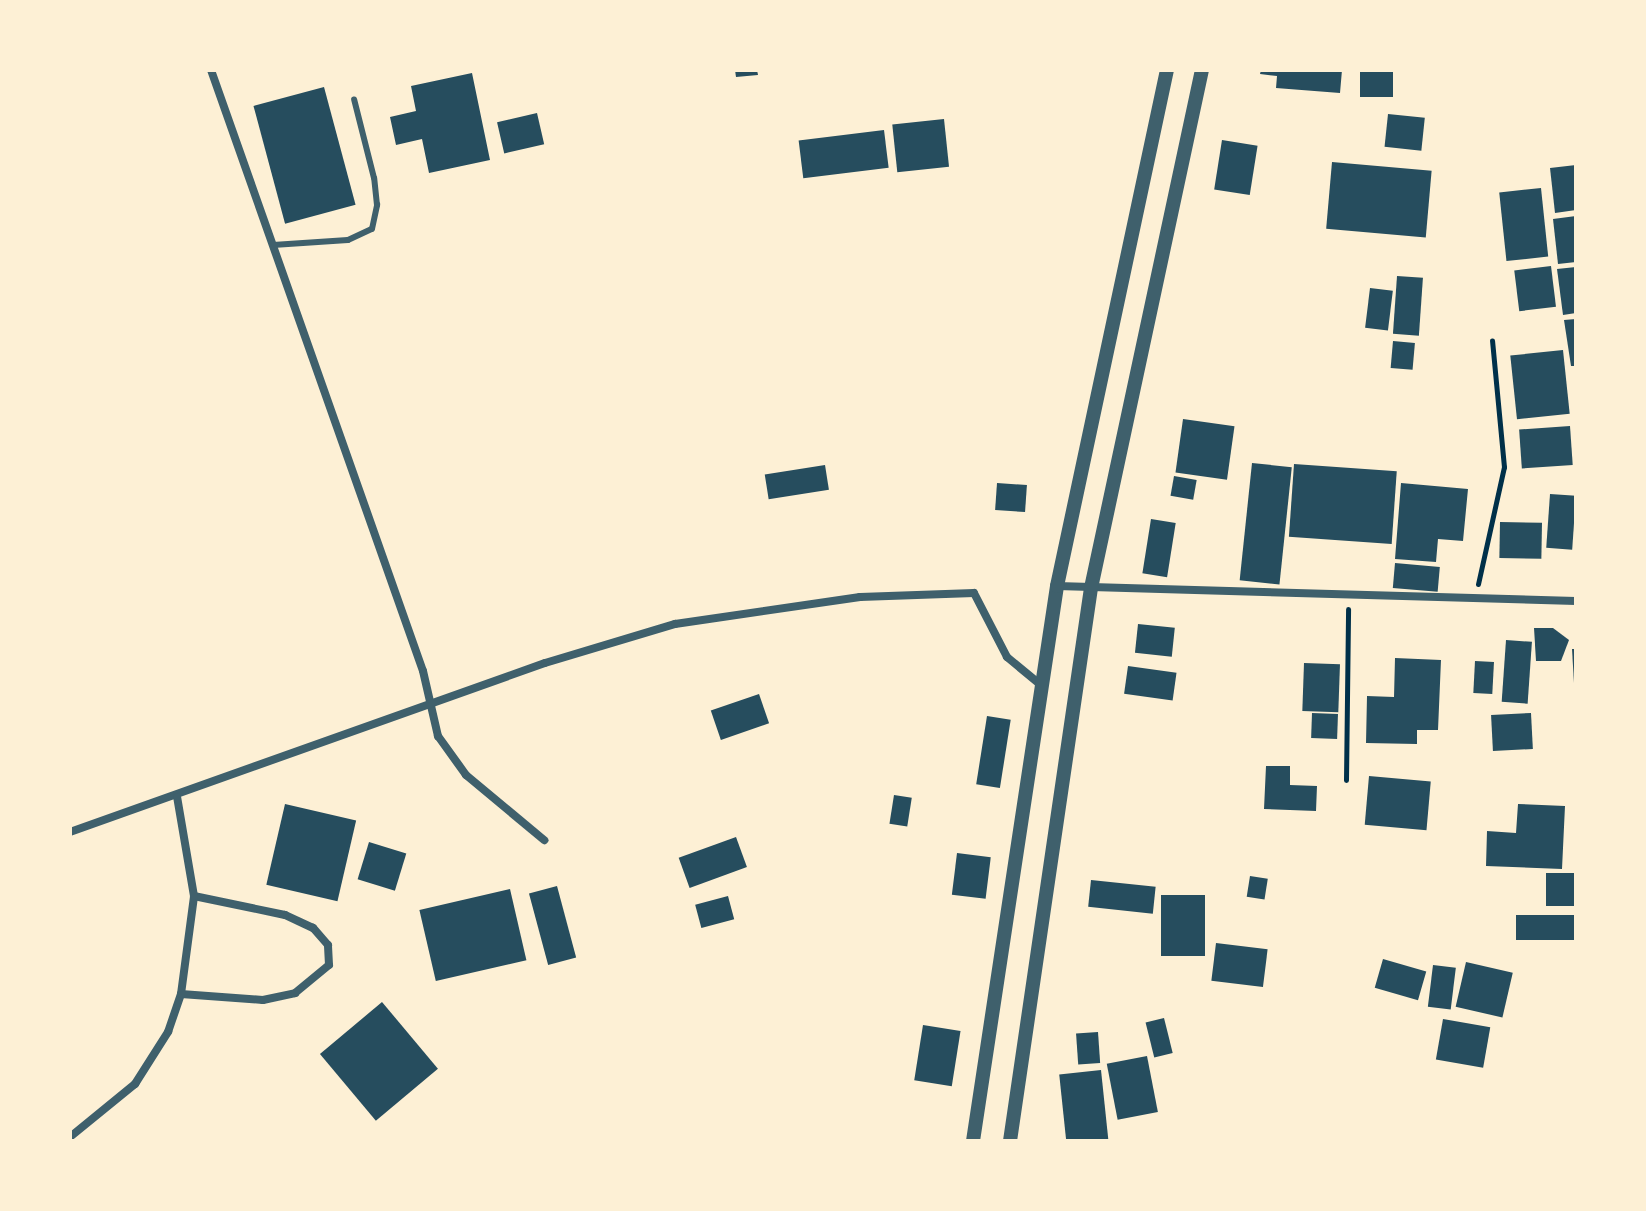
<!DOCTYPE html>
<style>
body{margin:0}
#map{position:relative;width:1646px;height:1211px;overflow:hidden;background:#fdf0d5;font-family:Lato,sans-serif}
div>[style]{position:absolute}
.building>*{inset:0;background:#264d5e;transform-origin:0 0}
.path>*{height:5px;margin:-2.5px;padding:0 2.5px;transform-origin:2.5px;border-radius:2.5px;background:#003049}
.service>*{height:6px;margin:-3px;padding:0 3px;transform-origin:3px;border-radius:3px;background:#3f606c}
.minor>*{height:8px;margin:-4px;padding:0 4px;transform-origin:4px;border-radius:4px;background:#3f606c}
.tertiary>*{height:14px;margin:-7px;padding:0 7px;transform-origin:7px;border-radius:7px;background:#3f606c}
span{translate:-50% -50%;white-space:nowrap;text-align:center;line-height:1.15;-webkit-text-stroke:7px #fdf0d5;paint-order:stroke}
.frame{position:absolute;inset:0;border:72px solid #fdf0d5;pointer-events:none}
</style>
<div id="map">
<div class="building">
<div style="clip-path:polygon(735px 70px,757px 70px,758px 75px,736px 77px)"></div>
<div style="clip-path:polygon(1261px 70px,1342px 70px,1340px 93px,1276px 88px,1277px 76px,1260px 74px)"></div>
<div style="left:1360px;top:70px;width:33px;height:27px"></div>
<div style="clip-path:polygon(472px 73px,490px 160px,429px 173px,422px 139px,396px 145px,390px 117px,416px 111px,411px 86px)"></div>
<div style="left:324px;top:87px;width:122px;height:73px;rotate:75deg"></div>
<div style="left:537px;top:113px;width:32px;height:41px;rotate:77deg"></div>
<div style="left:1388px;top:114px;width:37px;height:33px;rotate:6deg"></div>
<div style="left:944px;top:119px;width:48px;height:52px;rotate:84deg"></div>
<div style="left:884px;top:130px;width:38px;height:86px;rotate:83deg"></div>
<div style="left:1222px;top:140px;width:36px;height:50px;rotate:9deg"></div>
<div style="left:1332px;top:162px;width:100px;height:67px;rotate:5deg"></div>
<div style="clip-path:polygon(1576px 165px,1576px 210px,1555px 213px,1550px 168px)"></div>
<div style="left:1541px;top:188px;width:69px;height:42px;rotate:84deg"></div>
<div style="clip-path:polygon(1576px 216px,1576px 262px,1558px 264px,1553px 219px)"></div>
<div style="left:1551px;top:266px;width:41px;height:37px;rotate:83deg"></div>
<div style="clip-path:polygon(1576px 267px,1576px 313px,1563px 315px,1557px 269px)"></div>
<div style="left:1397px;top:276px;width:26px;height:58px;rotate:4deg"></div>
<div style="left:1370px;top:288px;width:23px;height:40px;rotate:7deg"></div>
<div style="clip-path:polygon(1576px 319px,1576px 366px,1571px 366px,1564px 320px)"></div>
<div style="left:1393px;top:341px;width:22px;height:27px;rotate:5deg"></div>
<div style="left:1563px;top:350px;width:64px;height:53px;rotate:84deg"></div>
<div style="left:1183px;top:419px;width:52px;height:54px;rotate:8deg"></div>
<div style="left:1570px;top:426px;width:39px;height:51px;rotate:86deg"></div>
<div style="left:1252px;top:463px;width:40px;height:118px;rotate:6deg"></div>
<div style="left:1294px;top:464px;width:103px;height:73px;rotate:4deg"></div>
<div style="left:825px;top:465px;width:25px;height:61px;rotate:81deg"></div>
<div style="left:1174px;top:476px;width:23px;height:20px;rotate:10deg"></div>
<div style="left:997px;top:483px;width:30px;height:27px;rotate:4deg"></div>
<div style="clip-path:polygon(1401px 483px,1468px 489px,1463px 541px,1438px 539px,1436px 562px,1395px 559px)"></div>
<div style="left:1550px;top:494px;width:26px;height:54px;rotate:4deg"></div>
<div style="left:1151px;top:519px;width:25px;height:55px;rotate:9deg"></div>
<div style="left:1500px;top:522px;width:42px;height:36px;rotate:1deg"></div>
<div style="left:1395px;top:563px;width:45px;height:25px;rotate:5deg"></div>
<div style="left:1138px;top:624px;width:37px;height:29px;rotate:6deg"></div>
<div style="clip-path:polygon(1534px 628px,1553px 628px,1569px 640px,1561px 661px,1536px 661px)"></div>
<div style="left:1506px;top:640px;width:26px;height:62px;rotate:4deg"></div>
<div style="clip-path:polygon(1572px 649px,1576px 649px,1576px 683px,1574px 683px)"></div>
<div style="clip-path:polygon(1395px 658px,1441px 660px,1438px 730px,1417px 730px,1417px 744px,1366px 743px,1367px 696px,1394px 697px)"></div>
<div style="left:1475px;top:661px;width:19px;height:32px;rotate:3deg"></div>
<div style="left:1304px;top:663px;width:36px;height:48px;rotate:2deg"></div>
<div style="left:1128px;top:666px;width:49px;height:28px;rotate:8deg"></div>
<div style="left:759px;top:694px;width:31px;height:51px;rotate:71deg"></div>
<div style="left:1312px;top:713px;width:26px;height:25px;rotate:2deg"></div>
<div style="left:1531px;top:713px;width:36px;height:40px;rotate:87deg"></div>
<div style="left:987px;top:716px;width:24px;height:69px;rotate:9deg"></div>
<div style="clip-path:polygon(1266px 766px,1290px 766px,1290px 785px,1317px 786px,1316px 811px,1264px 809px)"></div>
<div style="left:1369px;top:776px;width:62px;height:49px;rotate:5deg"></div>
<div style="left:894px;top:795px;width:18px;height:29px;rotate:9deg"></div>
<div style="left:285px;top:804px;width:73px;height:83px;rotate:13deg"></div>
<div style="clip-path:polygon(1518px 804px,1565px 806px,1562px 869px,1486px 866px,1487px 831px,1516px 833px)"></div>
<div style="left:736px;top:837px;width:32px;height:61px;rotate:70deg"></div>
<div style="left:369px;top:842px;width:39px;height:39px;rotate:17deg"></div>
<div style="left:957px;top:853px;width:34px;height:42px;rotate:7deg"></div>
<div style="left:1546px;top:873px;width:30px;height:33px"></div>
<div style="left:1250px;top:876px;width:18px;height:21px;rotate:9deg"></div>
<div style="left:1091px;top:880px;width:65px;height:27px;rotate:6deg"></div>
<div style="left:557px;top:886px;width:74px;height:29px;rotate:75deg"></div>
<div style="left:510px;top:889px;width:73px;height:93px;rotate:77deg"></div>
<div style="left:1161px;top:895px;width:44px;height:61px"></div>
<div style="left:728px;top:896px;width:24px;height:34px;rotate:75deg"></div>
<div style="left:1516px;top:915px;width:60px;height:25px"></div>
<div style="left:1216px;top:943px;width:52px;height:38px;rotate:7deg"></div>
<div style="left:1383px;top:959px;width:45px;height:30px;rotate:16deg"></div>
<div style="left:1466px;top:962px;width:48px;height:46px;rotate:13deg"></div>
<div style="left:1433px;top:965px;width:23px;height:42px;rotate:7deg"></div>
<div style="left:382px;top:1002px;width:87px;height:81px;rotate:50deg"></div>
<div style="left:1164px;top:1018px;width:36px;height:19px;rotate:76deg"></div>
<div style="left:1443px;top:1019px;width:48px;height:41px;rotate:10deg"></div>
<div style="left:923px;top:1025px;width:38px;height:56px;rotate:9deg"></div>
<div style="left:1098px;top:1032px;width:31px;height:22px;rotate:86deg"></div>
<div style="left:1147px;top:1056px;width:57px;height:41px;rotate:79deg"></div>
<div style="left:1101px;top:1070px;width:71px;height:42px;rotate:84deg"></div>
</div>
<div class="path">
<div style="left:1478px;top:584px;width:120px;rotate:-77.5deg"></div>
<div style="left:1504px;top:467px;width:127px;rotate:-95.4deg"></div>
<div style="left:1346px;top:780px;width:171px;rotate:-89.3deg"></div>
</div>
<div class="service">
<div style="left:273px;top:245px;width:75px;rotate:-3.8deg"></div>
<div style="left:348px;top:240px;width:26px;rotate:-25deg"></div>
<div style="left:372px;top:229px;width:25px;rotate:-78deg"></div>
<div style="left:377px;top:205px;width:27px;rotate:-96deg"></div>
<div style="left:374px;top:178px;width:81px;rotate:-104.2deg"></div>
</div>
<div class="minor">
<div style="left:211px;top:70px;width:637px;rotate:70.57deg"></div>
<div style="left:423px;top:671px;width:67px;rotate:77deg"></div>
<div style="left:438px;top:736px;width:48px;rotate:54.3deg"></div>
<div style="left:466px;top:775px;width:102px;rotate:39.8deg"></div>
<div style="left:1057px;top:586px;width:519px;rotate:1.66deg"></div>
<div style="left:70px;top:832px;width:504px;rotate:-19.59deg"></div>
<div style="left:545px;top:663px;width:136px;rotate:-16.7deg"></div>
<div style="left:675px;top:624px;width:187px;rotate:-8.3deg"></div>
<div style="left:860px;top:597px;width:114px;rotate:-2deg"></div>
<div style="left:974px;top:593px;width:72px;rotate:62.7deg"></div>
<div style="left:1007px;top:657px;width:45px;rotate:39.6deg"></div>
<div style="left:181px;top:994px;width:82px;rotate:4.2deg"></div>
<div style="left:263px;top:1000px;width:33px;rotate:-12deg"></div>
<div style="left:295px;top:993px;width:44px;rotate:-39.5deg"></div>
<div style="left:329px;top:965px;width:20px;rotate:-93deg"></div>
<div style="left:328px;top:945px;width:23px;rotate:-131deg"></div>
<div style="left:313px;top:928px;width:31px;rotate:-155deg"></div>
<div style="left:285px;top:915px;width:93px;rotate:-168.2deg"></div>
<div style="left:70px;top:1137px;width:84px;rotate:-39.2deg"></div>
<div style="left:135px;top:1084px;width:62px;rotate:-57.6deg"></div>
<div style="left:168px;top:1032px;width:40px;rotate:-71.1deg"></div>
<div style="left:181px;top:994px;width:99px;rotate:-82.4deg"></div>
<div style="left:194px;top:896px;width:100px;rotate:-99.7deg"></div>
</div>
<div class="tertiary">
<div style="left:973px;top:1141px;width:561px;rotate:-81.39deg"></div>
<div style="left:1057px;top:586px;width:528px;rotate:-77.97deg"></div>
<div style="left:1010px;top:1141px;width:559px;rotate:-81.67deg"></div>
<div style="left:1091px;top:588px;width:530px;rotate:-77.91deg"></div>
</div>
<div class="frame"></div>
</div>
